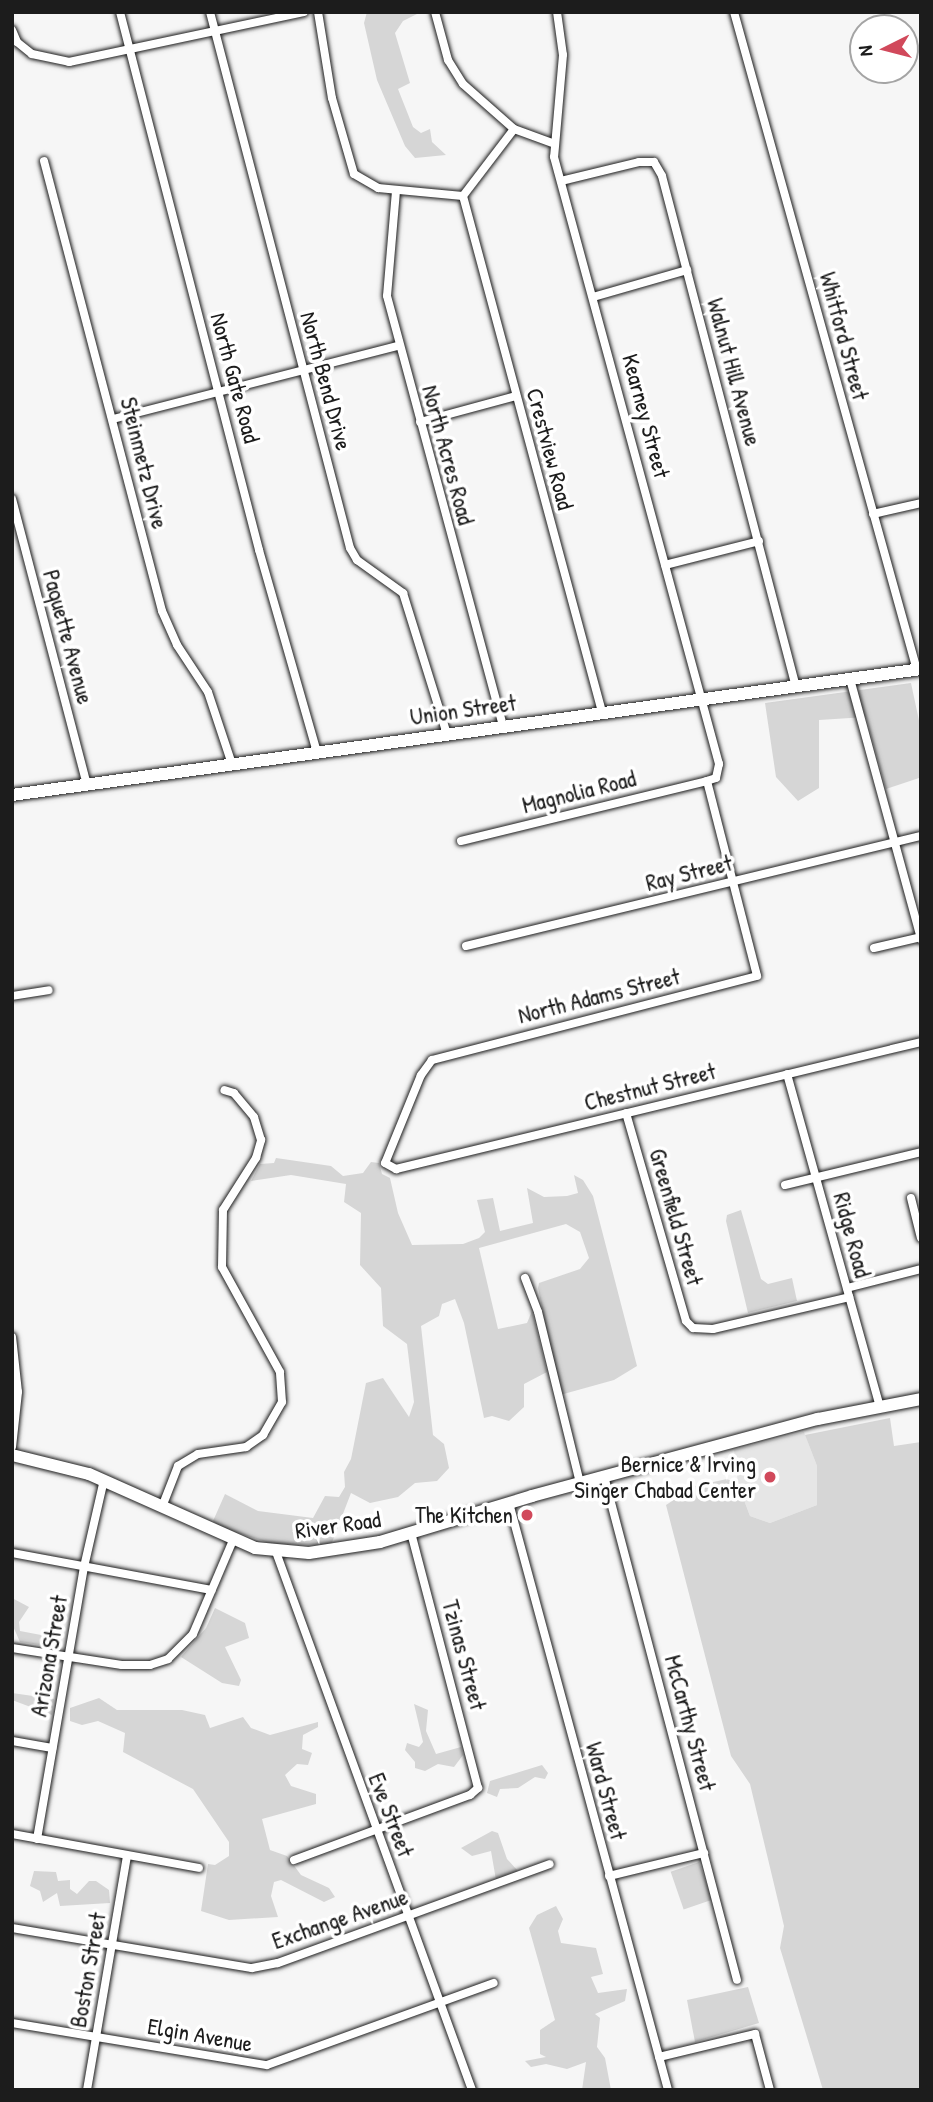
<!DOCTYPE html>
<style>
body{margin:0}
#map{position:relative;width:933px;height:2102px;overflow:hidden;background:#f6f6f6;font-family:"Patrick Hand",sans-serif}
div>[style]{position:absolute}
.built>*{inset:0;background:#e6e6e6}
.green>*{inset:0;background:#d6d6d6;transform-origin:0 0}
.roads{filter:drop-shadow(0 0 2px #1c1c1c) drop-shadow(0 0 2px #1c1c1c)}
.street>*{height:8px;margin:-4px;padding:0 4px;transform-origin:4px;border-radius:4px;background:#fff}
.secondary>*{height:12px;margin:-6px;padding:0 6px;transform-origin:6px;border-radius:6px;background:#fff}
.dots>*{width:19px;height:19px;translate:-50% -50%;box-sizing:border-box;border:4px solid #fff;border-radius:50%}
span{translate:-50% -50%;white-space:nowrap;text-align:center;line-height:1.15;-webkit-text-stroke:7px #fff;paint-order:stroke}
.street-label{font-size:23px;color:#1c1c1c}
.poi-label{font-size:23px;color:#1c1c1c}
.right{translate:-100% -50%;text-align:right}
.frame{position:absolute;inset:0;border:14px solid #1c1c1c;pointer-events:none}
.north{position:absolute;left:849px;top:14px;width:70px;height:70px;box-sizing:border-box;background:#fff;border:2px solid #a4a4a4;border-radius:50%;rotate:264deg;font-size:19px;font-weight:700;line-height:28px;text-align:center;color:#1c1c1c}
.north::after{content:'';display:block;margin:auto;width:24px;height:32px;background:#d1495b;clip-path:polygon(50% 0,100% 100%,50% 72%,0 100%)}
</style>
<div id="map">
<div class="built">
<div style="clip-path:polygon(804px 1432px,817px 1466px,817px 1505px,770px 1523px,750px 1516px,738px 1484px,734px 1450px)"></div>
</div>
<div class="green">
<div style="clip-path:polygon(367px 12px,421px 12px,403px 21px,395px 33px,410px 83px,398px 89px,413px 127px,421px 133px,430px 129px,432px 142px,446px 155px,415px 158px,405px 146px,377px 80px,364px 23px)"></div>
<div style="clip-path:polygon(911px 683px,921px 730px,919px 778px,886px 789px,866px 717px,819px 720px,819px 788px,798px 801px,776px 777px,765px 703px)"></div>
<div style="clip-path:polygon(276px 1158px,331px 1166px,343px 1176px,363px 1173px,371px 1162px,379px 1163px,382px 1174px,390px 1178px,398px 1213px,412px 1245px,463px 1244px,479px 1238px,485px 1232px,477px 1200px,493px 1198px,500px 1231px,533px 1223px,527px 1188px,544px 1197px,567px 1196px,578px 1193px,574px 1175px,583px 1180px,593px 1196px,637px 1366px,614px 1380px,560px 1395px,538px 1288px,539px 1283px,580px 1269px,589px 1258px,580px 1232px,566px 1224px,479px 1248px,498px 1329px,527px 1323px,532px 1311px,547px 1372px,524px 1384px,524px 1407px,509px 1421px,492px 1416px,484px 1418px,464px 1323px,455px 1299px,442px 1304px,439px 1316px,421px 1326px,433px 1435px,444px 1444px,449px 1468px,437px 1481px,415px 1483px,398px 1497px,370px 1503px,351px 1493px,331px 1545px,272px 1544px,220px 1527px,213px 1521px,225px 1494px,258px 1511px,313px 1518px,325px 1496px,339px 1497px,345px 1487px,344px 1472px,351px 1459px,366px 1383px,383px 1378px,409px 1417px,414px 1402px,407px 1344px,383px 1326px,381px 1288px,360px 1265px,361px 1213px,344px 1202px,346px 1184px,291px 1175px,251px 1181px,260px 1164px,274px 1163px)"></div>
<div style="clip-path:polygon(741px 1210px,761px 1279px,768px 1284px,792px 1278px,797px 1301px,748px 1313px,726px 1221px,727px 1215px)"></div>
<div style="clip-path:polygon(890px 1418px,894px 1446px,921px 1442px,921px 2090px,823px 2090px,780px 1948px,784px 1926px,750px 1784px,731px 1756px,666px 1505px,695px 1486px,727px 1479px,738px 1484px,750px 1516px,770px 1523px,817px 1505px,817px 1466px,805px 1435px)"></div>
<div style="clip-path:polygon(12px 1598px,29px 1607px,19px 1622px,20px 1631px,62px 1639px,60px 1648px,20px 1642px,12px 1624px)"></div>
<div style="clip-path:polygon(215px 1608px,245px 1623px,249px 1638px,225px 1647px,241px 1680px,239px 1686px,222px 1683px,181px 1657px,206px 1628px)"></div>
<div style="clip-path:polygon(12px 1693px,54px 1699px,52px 1715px,12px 1700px)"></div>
<div style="clip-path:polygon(99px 1698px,117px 1710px,182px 1710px,205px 1715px,210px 1728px,243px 1717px,251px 1728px,270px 1735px,318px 1722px,318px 1727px,303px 1735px,302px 1749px,312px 1753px,308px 1765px,297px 1764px,285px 1775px,291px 1786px,316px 1794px,316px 1804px,262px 1819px,270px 1850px,287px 1856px,301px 1875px,329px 1888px,335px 1897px,324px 1902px,281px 1880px,274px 1882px,271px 1896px,278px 1917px,229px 1920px,201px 1911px,208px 1864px,215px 1865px,229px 1856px,229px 1842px,193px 1789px,123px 1752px,125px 1733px,98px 1721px,82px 1725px,70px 1721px,70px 1708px)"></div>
<div style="clip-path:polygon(414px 1704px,428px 1710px,426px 1731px,436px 1754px,461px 1747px,463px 1755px,454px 1767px,438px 1764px,425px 1771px,415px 1768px,415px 1762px,405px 1750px,407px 1743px,419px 1747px,423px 1742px)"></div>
<div style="clip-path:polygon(542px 1765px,548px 1773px,545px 1779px,535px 1777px,518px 1788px,500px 1789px,497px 1797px,487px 1793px,490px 1781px)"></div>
<div style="clip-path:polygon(492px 1831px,498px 1833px,507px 1859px,518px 1871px,496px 1880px,491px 1851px,472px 1856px,461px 1848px)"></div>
<div style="left:699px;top:1862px;width:40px;height:30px;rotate:71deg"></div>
<div style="clip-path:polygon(34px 1871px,56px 1872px,58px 1881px,70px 1880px,70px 1889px,77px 1894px,89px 1881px,96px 1881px,109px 1890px,110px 1903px,60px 1906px,57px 1893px,43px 1902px,40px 1891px,30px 1886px)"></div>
<div style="clip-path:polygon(556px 1906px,563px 1919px,558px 1931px,561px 1943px,596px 1948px,603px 1974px,591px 1977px,598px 1993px,627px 1989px,625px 2001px,595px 2014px,600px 2018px,597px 2047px,605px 2058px,611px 2090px,582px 2090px,586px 2062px,567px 2069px,546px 2064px,531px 2067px,525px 2061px,546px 2057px,540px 2054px,540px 2030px,555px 2020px,529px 1928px,537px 1915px)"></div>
<div style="clip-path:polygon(748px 1987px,759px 2023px,695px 2042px,687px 2000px)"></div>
</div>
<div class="roads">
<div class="street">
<div style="left:120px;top:12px;width:556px;rotate:75.51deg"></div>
<div style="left:259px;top:550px;width:210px;rotate:74deg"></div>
<div style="left:210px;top:12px;width:554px;rotate:75.36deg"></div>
<div style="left:350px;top:548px;width:14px;rotate:60deg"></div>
<div style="left:357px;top:560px;width:57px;rotate:35.7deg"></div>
<div style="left:403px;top:593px;width:148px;rotate:72.7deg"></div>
<div style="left:318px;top:12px;width:87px;rotate:80.8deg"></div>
<div style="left:332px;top:98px;width:79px;rotate:73.9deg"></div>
<div style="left:354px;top:174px;width:28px;rotate:30deg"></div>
<div style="left:378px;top:188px;width:85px;rotate:5.4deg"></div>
<div style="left:435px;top:12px;width:50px;rotate:74.8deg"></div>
<div style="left:448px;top:60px;width:28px;rotate:58deg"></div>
<div style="left:463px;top:84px;width:68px;rotate:41.4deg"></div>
<div style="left:514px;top:129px;width:40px;rotate:20.2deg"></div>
<div style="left:557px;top:12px;width:43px;rotate:82.1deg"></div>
<div style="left:563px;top:55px;width:102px;rotate:95deg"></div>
<div style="left:554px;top:157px;width:629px;rotate:74.79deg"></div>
<div style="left:719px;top:764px;width:14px;rotate:102deg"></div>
<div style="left:716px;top:778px;width:9px;rotate:162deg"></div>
<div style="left:707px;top:781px;width:201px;rotate:75.6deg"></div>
<div style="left:757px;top:976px;width:336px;rotate:165.5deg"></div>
<div style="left:432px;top:1060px;width:19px;rotate:126deg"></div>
<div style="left:421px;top:1075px;width:95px;rotate:112.2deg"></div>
<div style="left:385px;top:1163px;width:13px;rotate:29deg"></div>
<div style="left:396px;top:1169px;width:540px;rotate:-13.6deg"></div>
<div style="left:734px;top:12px;width:683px;rotate:74.46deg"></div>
<div style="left:12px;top:30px;width:13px;rotate:67deg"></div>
<div style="left:17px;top:42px;width:19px;rotate:39deg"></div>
<div style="left:32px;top:54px;width:38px;rotate:12deg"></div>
<div style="left:69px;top:62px;width:240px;rotate:-12deg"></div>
<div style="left:44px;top:161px;width:465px;rotate:75.3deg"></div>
<div style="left:162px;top:611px;width:37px;rotate:66deg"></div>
<div style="left:177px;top:645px;width:56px;rotate:56.6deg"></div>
<div style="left:208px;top:692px;width:76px;rotate:71.6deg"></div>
<div style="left:561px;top:181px;width:80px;rotate:-13.7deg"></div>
<div style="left:639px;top:162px;width:15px"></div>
<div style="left:654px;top:162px;width:16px;rotate:60deg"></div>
<div style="left:662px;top:176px;width:528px;rotate:75.31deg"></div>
<div style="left:396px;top:191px;width:105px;rotate:94.9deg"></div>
<div style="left:387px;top:296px;width:445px;rotate:74.9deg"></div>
<div style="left:463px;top:196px;width:534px;rotate:74.92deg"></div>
<div style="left:463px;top:196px;width:84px;rotate:-52.7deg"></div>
<div style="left:593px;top:297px;width:98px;rotate:-16deg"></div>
<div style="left:113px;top:419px;width:294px;rotate:-14.4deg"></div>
<div style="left:420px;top:422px;width:99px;rotate:-15.2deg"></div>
<div style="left:12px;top:499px;width:296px;rotate:75.3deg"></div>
<div style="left:873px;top:514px;width:49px;rotate:-12.9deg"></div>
<div style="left:665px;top:565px;width:97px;rotate:-14.3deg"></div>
<div style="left:850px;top:679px;width:270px;rotate:74.7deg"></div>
<div style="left:461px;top:841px;width:253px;rotate:-13.7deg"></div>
<div style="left:466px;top:946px;width:468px;rotate:-13.6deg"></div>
<div style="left:874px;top:948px;width:48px;rotate:-13.2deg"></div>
<div style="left:12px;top:996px;width:37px;rotate:-9deg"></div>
<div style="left:787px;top:1074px;width:345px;rotate:74.4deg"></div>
<div style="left:626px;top:1113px;width:216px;rotate:73.9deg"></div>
<div style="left:686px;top:1321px;width:10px;rotate:45deg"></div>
<div style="left:693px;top:1328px;width:20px;rotate:3deg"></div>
<div style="left:713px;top:1329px;width:140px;rotate:-13.2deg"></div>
<div style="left:785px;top:1185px;width:140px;rotate:-13.6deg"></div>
<div style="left:911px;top:1198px;width:41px;rotate:76deg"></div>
<div style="left:525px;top:1278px;width:36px;rotate:69deg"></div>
<div style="left:538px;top:1312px;width:176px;rotate:76.2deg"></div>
<div style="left:847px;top:1288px;width:76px;rotate:-14.4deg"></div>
<div style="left:12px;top:1337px;width:55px;rotate:83.8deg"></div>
<div style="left:18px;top:1392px;width:55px;rotate:96.2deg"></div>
<div style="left:604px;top:1476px;width:521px;rotate:75.22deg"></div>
<div style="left:509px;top:1503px;width:608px;rotate:74.84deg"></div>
<div style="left:162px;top:1507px;width:44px;rotate:-68.7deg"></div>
<div style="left:178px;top:1466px;width:23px;rotate:-31deg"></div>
<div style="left:198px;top:1454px;width:49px;rotate:-8.3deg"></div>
<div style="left:246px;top:1447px;width:21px;rotate:-35deg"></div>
<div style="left:263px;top:1435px;width:38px;rotate:-60deg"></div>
<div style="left:282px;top:1402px;width:30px;rotate:-94deg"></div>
<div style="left:280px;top:1372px;width:120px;rotate:-118.9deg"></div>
<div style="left:222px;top:1267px;width:57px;rotate:-89deg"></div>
<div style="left:223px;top:1210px;width:62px;rotate:-57.6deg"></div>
<div style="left:256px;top:1158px;width:19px;rotate:-74deg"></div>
<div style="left:261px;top:1140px;width:24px;rotate:-107deg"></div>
<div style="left:254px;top:1117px;width:31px;rotate:-130deg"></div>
<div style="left:234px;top:1093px;width:10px;rotate:-163deg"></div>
<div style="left:276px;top:1552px;width:573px;rotate:69.98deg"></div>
<div style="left:12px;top:1553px;width:203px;rotate:10.5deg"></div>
<div style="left:12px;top:1648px;width:111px;rotate:8.8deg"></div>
<div style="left:122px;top:1665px;width:28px"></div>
<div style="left:150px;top:1665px;width:19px;rotate:-18deg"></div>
<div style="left:168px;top:1659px;width:35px;rotate:-45deg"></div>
<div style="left:193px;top:1634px;width:102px;rotate:-66.9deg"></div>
<div style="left:12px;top:1741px;width:41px;rotate:9.9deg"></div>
<div style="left:12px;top:1834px;width:190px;rotate:10.3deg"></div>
<div style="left:37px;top:1839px;width:276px;rotate:-80.2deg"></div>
<div style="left:84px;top:1567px;width:89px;rotate:-77.1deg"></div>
<div style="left:294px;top:1860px;width:188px;rotate:-20.3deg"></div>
<div style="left:470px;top:1795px;width:11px;rotate:-41deg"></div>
<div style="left:478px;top:1788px;width:264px;rotate:-104.7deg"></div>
<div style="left:609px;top:1876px;width:98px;rotate:-13.6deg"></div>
<div style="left:12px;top:1928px;width:243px;rotate:9.5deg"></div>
<div style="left:252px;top:1968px;width:26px;rotate:-11deg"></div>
<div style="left:278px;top:1963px;width:289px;rotate:-20deg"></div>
<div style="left:12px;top:2023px;width:258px;rotate:9.4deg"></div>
<div style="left:267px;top:2065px;width:241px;rotate:-19.9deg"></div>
<div style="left:659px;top:2057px;width:99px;rotate:-13.5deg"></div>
<div style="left:755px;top:2034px;width:58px;rotate:75deg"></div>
<div style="left:87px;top:2090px;width:237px;rotate:-80.3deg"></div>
</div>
<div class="secondary">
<div style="left:12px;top:795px;width:918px;rotate:-7.89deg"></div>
<div style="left:12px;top:1455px;width:79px;rotate:13.9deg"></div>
<div style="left:89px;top:1474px;width:182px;rotate:24deg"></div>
<div style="left:255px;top:1548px;width:54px;rotate:5.3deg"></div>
<div style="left:309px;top:1553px;width:72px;rotate:-8.8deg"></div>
<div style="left:380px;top:1542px;width:159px;rotate:-16.8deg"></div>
<div style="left:532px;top:1496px;width:296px;rotate:-15.1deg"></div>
<div style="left:818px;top:1419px;width:105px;rotate:-11deg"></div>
</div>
</div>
<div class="dots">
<div style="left:770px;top:1477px;background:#d1495b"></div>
<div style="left:527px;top:1515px;background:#d1495b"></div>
</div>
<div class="street-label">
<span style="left:844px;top:336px;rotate:75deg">Whitford Street</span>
<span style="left:734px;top:372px;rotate:75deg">Walnut Hill Avenue</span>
<span style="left:235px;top:378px;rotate:75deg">North Gate Road</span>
<span style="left:326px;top:381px;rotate:75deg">North Bend Drive</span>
<span style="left:646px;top:416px;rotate:75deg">Kearney Street</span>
<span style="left:550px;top:449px;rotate:75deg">Crestview Road</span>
<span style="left:448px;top:455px;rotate:75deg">North Acres Road</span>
<span style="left:144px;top:463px;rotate:76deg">Steinmetz Drive</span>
<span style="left:68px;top:637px;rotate:75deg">Paquette Avenue</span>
<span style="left:463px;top:710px;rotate:-8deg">Union Street</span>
<span style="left:579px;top:792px;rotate:-14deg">Magnolia Road</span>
<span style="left:689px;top:873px;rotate:-14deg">Ray Street</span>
<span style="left:599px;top:996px;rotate:-14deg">North Adams Street</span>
<span style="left:650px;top:1087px;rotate:-14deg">Chestnut Street</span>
<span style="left:676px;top:1217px;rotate:74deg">Greenfield Street</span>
<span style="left:852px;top:1235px;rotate:75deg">Ridge Road</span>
<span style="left:338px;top:1525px;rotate:-8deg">River Road</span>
<span style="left:464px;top:1655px;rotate:75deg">Tzinas Street</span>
<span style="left:49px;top:1656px;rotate:-80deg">Arizona Street</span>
<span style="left:690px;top:1723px;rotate:75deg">McCarthy Street</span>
<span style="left:606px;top:1791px;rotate:75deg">Ward Street</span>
<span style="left:391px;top:1815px;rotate:69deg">Eve Street</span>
<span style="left:340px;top:1919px;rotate:-19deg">Exchange Avenue</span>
<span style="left:88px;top:1970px;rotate:-80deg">Boston Street</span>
<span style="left:200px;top:2035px;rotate:10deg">Elgin Avenue</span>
</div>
<div class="poi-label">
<span class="right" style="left:756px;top:1477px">Bernice &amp; Irving<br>Singer Chabad Center</span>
<span class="right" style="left:513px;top:1515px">The Kitchen</span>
</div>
<div class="frame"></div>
<div class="north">N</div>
</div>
